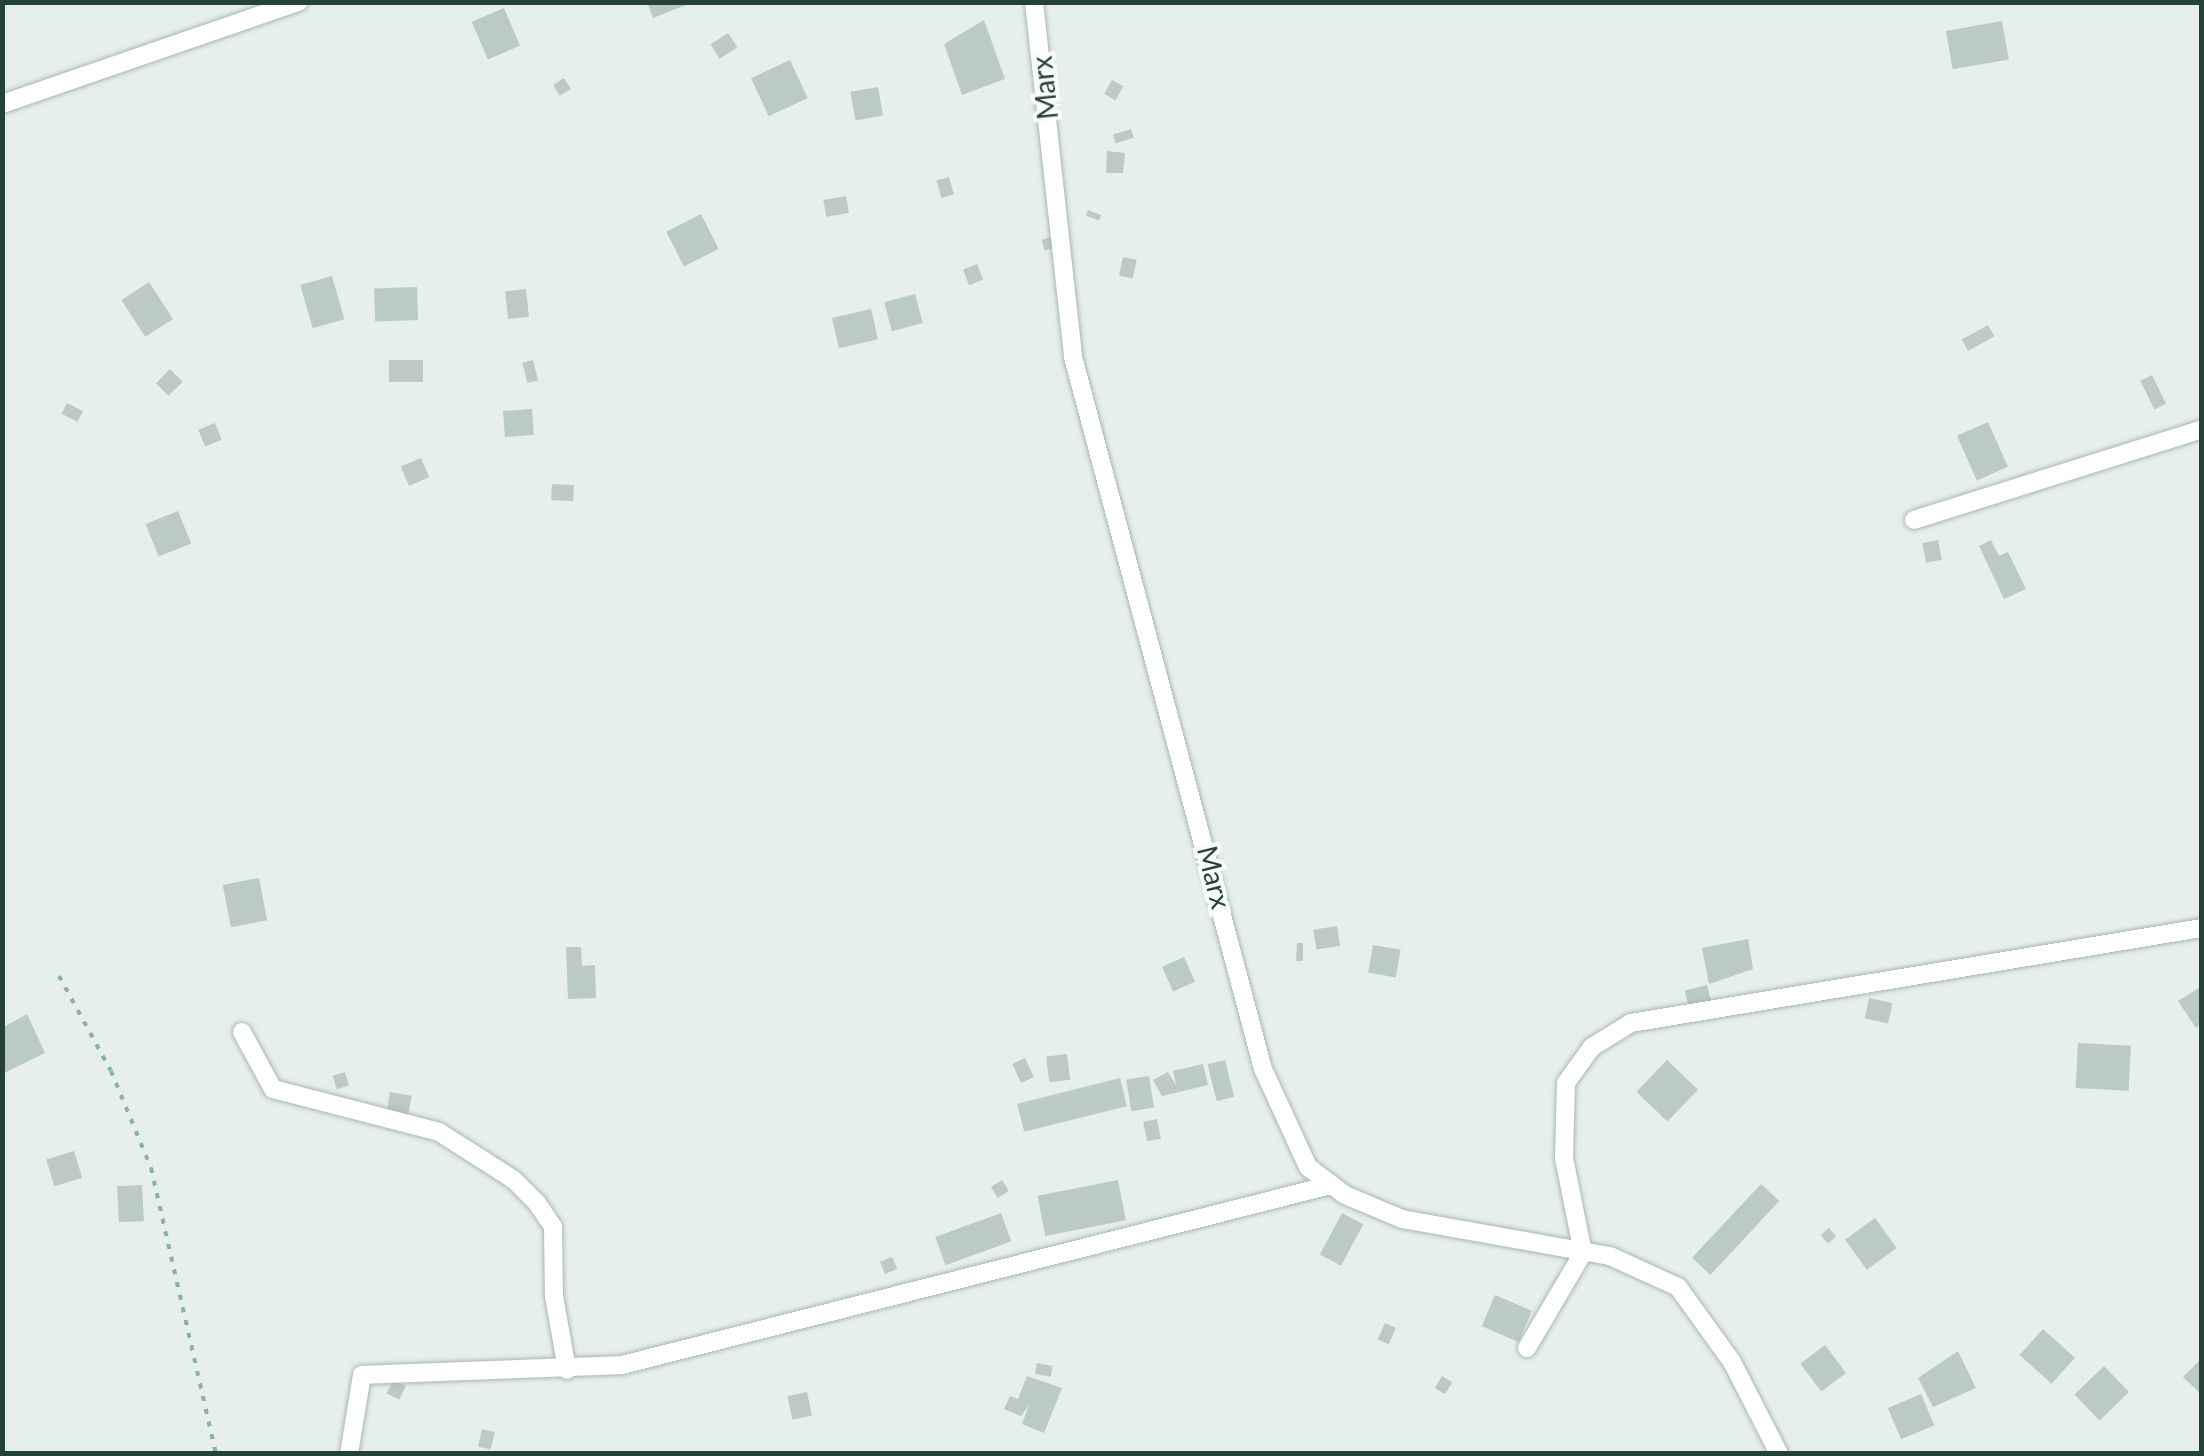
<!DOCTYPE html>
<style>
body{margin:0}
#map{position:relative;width:2204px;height:1456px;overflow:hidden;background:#e6efeb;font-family:Lato,sans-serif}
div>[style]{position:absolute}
.building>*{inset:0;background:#bbcac4;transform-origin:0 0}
.path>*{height:4px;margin-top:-2px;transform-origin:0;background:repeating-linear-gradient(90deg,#86b3a5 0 5px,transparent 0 13px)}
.roads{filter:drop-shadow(0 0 2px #a8b8b2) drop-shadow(0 0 2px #a8b8b2)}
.minor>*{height:18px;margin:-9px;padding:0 9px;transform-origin:9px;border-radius:9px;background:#fff}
span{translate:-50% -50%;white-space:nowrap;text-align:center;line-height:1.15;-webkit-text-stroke:8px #f7fbf9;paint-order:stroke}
.street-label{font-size:28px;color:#24423a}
.frame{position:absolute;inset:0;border:5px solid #24423a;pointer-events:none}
</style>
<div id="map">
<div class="building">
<div style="clip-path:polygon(647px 2px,691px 2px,691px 3px,653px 18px)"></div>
<div style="left:504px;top:8px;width:41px;height:35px;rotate:67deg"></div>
<div style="clip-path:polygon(984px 20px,1005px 79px,962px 95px,944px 44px)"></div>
<div style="left:2002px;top:21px;width:39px;height:57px;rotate:80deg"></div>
<div style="left:728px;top:33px;width:17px;height:21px;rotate:57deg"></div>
<div style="left:790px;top:60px;width:42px;height:43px;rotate:65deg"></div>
<div style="left:564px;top:78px;width:13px;height:13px;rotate:58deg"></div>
<div style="left:1112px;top:80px;width:13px;height:16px;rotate:29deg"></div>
<div style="left:878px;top:87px;width:29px;height:28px;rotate:80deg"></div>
<div style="left:1131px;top:129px;width:9px;height:19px;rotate:72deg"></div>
<div style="clip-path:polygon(1107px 151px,1125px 153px,1123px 173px,1106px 173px)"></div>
<div style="left:949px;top:177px;width:18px;height:13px;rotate:74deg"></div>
<div style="left:846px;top:196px;width:17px;height:23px;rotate:80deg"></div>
<div style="left:1088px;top:210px;width:14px;height:6px;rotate:21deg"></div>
<div style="left:701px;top:214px;width:39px;height:39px;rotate:63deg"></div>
<div style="left:1059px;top:235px;width:11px;height:18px;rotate:75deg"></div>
<div style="left:1123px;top:257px;width:14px;height:19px;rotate:12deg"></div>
<div style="left:977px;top:264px;width:17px;height:15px;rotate:69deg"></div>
<div style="left:332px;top:276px;width:45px;height:33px;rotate:74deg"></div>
<div style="left:149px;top:282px;width:44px;height:33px;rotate:57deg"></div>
<div style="left:417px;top:287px;width:33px;height:43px;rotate:88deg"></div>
<div style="left:526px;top:289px;width:28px;height:21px;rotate:84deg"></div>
<div style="left:915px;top:294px;width:30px;height:32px;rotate:75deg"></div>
<div style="left:871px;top:309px;width:31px;height:40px;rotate:77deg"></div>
<div style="left:1988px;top:325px;width:13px;height:30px;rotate:61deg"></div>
<div style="left:389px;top:360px;width:34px;height:22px"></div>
<div style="left:533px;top:360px;width:21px;height:11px;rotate:76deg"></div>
<div style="left:170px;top:369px;width:18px;height:20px;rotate:45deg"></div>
<div style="left:2152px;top:375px;width:32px;height:13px;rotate:64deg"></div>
<div style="left:67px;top:403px;width:18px;height:12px;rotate:27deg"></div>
<div style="left:532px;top:409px;width:26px;height:29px;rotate:86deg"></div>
<div style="left:1988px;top:422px;width:49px;height:34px;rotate:66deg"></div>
<div style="left:215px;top:423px;width:18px;height:18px;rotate:68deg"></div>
<div style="left:421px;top:458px;width:21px;height:22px;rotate:67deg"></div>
<div style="left:552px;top:484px;width:22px;height:16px;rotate:3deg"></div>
<div style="left:178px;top:511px;width:35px;height:35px;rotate:68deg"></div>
<div style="left:1938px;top:540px;width:20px;height:16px;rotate:79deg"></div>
<div style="clip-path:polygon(1991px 540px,1999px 556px,2008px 552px,2026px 589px,2004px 599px,1979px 546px)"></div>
<div style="left:259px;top:878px;width:43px;height:37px;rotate:79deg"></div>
<div style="left:1337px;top:926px;width:20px;height:24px;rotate:81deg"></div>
<div style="clip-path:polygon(1748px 939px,1753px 969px,1709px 984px,1702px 948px)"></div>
<div style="clip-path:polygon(1297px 943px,1303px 943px,1303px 961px,1296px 961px)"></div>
<div style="left:1373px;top:945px;width:28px;height:28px;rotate:10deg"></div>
<div style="clip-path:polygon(566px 947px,581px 947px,582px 966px,595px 965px,596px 998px,568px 999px)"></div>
<div style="left:1184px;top:957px;width:27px;height:24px;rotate:66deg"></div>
<div style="left:1707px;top:985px;width:16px;height:23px;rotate:76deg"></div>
<div style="clip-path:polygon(2202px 986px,2202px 1024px,2196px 1028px,2178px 1001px)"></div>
<div style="left:1869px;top:998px;width:24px;height:21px;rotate:12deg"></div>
<div style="clip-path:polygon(27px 1014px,45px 1053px,2px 1074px,2px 1028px)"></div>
<div style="left:2078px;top:1043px;width:53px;height:45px;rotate:3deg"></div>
<div style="left:1067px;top:1054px;width:26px;height:21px;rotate:83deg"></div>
<div style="left:1025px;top:1058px;width:21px;height:14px;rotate:65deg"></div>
<div style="left:1225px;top:1060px;width:38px;height:18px;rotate:76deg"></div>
<div style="left:1667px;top:1060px;width:43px;height:44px;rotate:44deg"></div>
<div style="clip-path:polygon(1203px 1064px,1208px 1085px,1162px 1096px,1153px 1080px,1168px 1072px,1176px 1085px,1173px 1071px)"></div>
<div style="left:345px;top:1072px;width:14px;height:13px;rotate:73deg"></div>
<div style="left:1149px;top:1076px;width:32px;height:23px;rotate:81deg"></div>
<div style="left:1120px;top:1078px;width:29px;height:106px;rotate:76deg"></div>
<div style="left:390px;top:1092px;width:22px;height:22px;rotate:10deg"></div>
<div style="left:1157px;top:1119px;width:20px;height:14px;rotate:79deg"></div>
<div style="left:74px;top:1151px;width:28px;height:29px;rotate:73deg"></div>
<div style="left:1002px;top:1180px;width:13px;height:13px;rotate:58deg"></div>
<div style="left:1118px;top:1180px;width:41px;height:82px;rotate:79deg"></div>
<div style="left:1761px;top:1184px;width:25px;height:101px;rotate:43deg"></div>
<div style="left:142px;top:1185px;width:36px;height:25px;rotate:87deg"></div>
<div style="left:1001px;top:1213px;width:30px;height:70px;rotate:70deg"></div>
<div style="left:1342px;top:1213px;width:24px;height:47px;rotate:28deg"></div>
<div style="left:1875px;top:1218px;width:37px;height:37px;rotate:54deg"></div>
<div style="left:1829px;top:1228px;width:11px;height:11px;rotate:49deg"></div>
<div style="left:892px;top:1257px;width:13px;height:13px;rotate:67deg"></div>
<div style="left:1495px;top:1295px;width:40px;height:34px;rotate:23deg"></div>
<div style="left:1385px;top:1323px;width:12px;height:18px;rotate:24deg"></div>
<div style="left:2043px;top:1329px;width:43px;height:35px;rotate:42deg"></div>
<div style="left:1825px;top:1345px;width:35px;height:31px;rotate:53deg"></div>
<div style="clip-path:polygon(1958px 1351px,1976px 1388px,1933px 1407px,1918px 1378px)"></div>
<div style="clip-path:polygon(2202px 1358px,2202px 1395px,2183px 1377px)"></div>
<div style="left:1037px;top:1363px;width:16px;height:11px;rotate:11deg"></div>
<div style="left:2104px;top:1366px;width:36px;height:41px;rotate:46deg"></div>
<div style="clip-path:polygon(1027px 1376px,1062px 1388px,1044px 1433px,1022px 1424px,1029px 1405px,1021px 1416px,1004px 1409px,1010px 1396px,1018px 1399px)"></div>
<div style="left:1442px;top:1376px;width:12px;height:14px;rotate:31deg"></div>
<div style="left:393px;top:1380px;width:14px;height:15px;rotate:25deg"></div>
<div style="left:807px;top:1392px;width:24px;height:20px;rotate:78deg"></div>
<div style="left:1921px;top:1394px;width:34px;height:36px;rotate:67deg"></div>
<div style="left:482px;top:1429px;width:13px;height:18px;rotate:13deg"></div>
</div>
<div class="path">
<div style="left:59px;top:976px;width:108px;rotate:61.3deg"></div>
<div style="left:111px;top:1071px;width:105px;rotate:67.6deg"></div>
<div style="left:151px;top:1168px;width:293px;rotate:77.2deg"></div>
</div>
<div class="roads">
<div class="minor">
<div style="left:1034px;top:2px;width:357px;rotate:83.7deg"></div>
<div style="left:1073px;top:357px;width:737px;rotate:75.06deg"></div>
<div style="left:1263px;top:1069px;width:108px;rotate:65.3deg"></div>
<div style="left:1308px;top:1167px;width:46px;rotate:37.1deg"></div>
<div style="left:1345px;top:1195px;width:62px;rotate:22.8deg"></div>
<div style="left:1402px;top:1219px;width:211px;rotate:10.1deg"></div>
<div style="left:1610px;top:1256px;width:75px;rotate:24.5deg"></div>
<div style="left:1678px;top:1287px;width:92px;rotate:54.2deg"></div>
<div style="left:1732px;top:1362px;width:103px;rotate:62.9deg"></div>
<div style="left:2px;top:104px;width:314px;rotate:-19deg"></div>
<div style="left:1914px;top:520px;width:302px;rotate:-17.5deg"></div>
<div style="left:242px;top:1032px;width:65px;rotate:61.5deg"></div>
<div style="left:273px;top:1089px;width:171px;rotate:14.5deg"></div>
<div style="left:439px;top:1132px;width:89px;rotate:32.6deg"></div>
<div style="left:514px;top:1180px;width:33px;rotate:45deg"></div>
<div style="left:537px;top:1203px;width:29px;rotate:56deg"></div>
<div style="left:553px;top:1227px;width:69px;rotate:89.2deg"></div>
<div style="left:554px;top:1296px;width:75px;rotate:80deg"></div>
<div style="left:1527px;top:1348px;width:110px;rotate:-59.5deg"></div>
<div style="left:1583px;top:1253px;width:97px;rotate:-101.3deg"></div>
<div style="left:1564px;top:1158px;width:75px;rotate:-88.5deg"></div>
<div style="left:1566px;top:1083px;width:44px;rotate:-54.2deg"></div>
<div style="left:1592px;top:1047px;width:46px;rotate:-31.6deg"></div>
<div style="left:1631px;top:1023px;width:579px;rotate:-9.45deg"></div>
<div style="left:349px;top:1454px;width:80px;rotate:-80.7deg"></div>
<div style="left:362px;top:1375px;width:260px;rotate:-2.2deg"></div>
<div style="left:622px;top:1365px;width:731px;rotate:-14.25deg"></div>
</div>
</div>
<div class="street-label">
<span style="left:1044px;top:88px;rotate:-96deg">Marx</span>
<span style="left:1215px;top:877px;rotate:76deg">Marx</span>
</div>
<div class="frame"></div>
</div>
